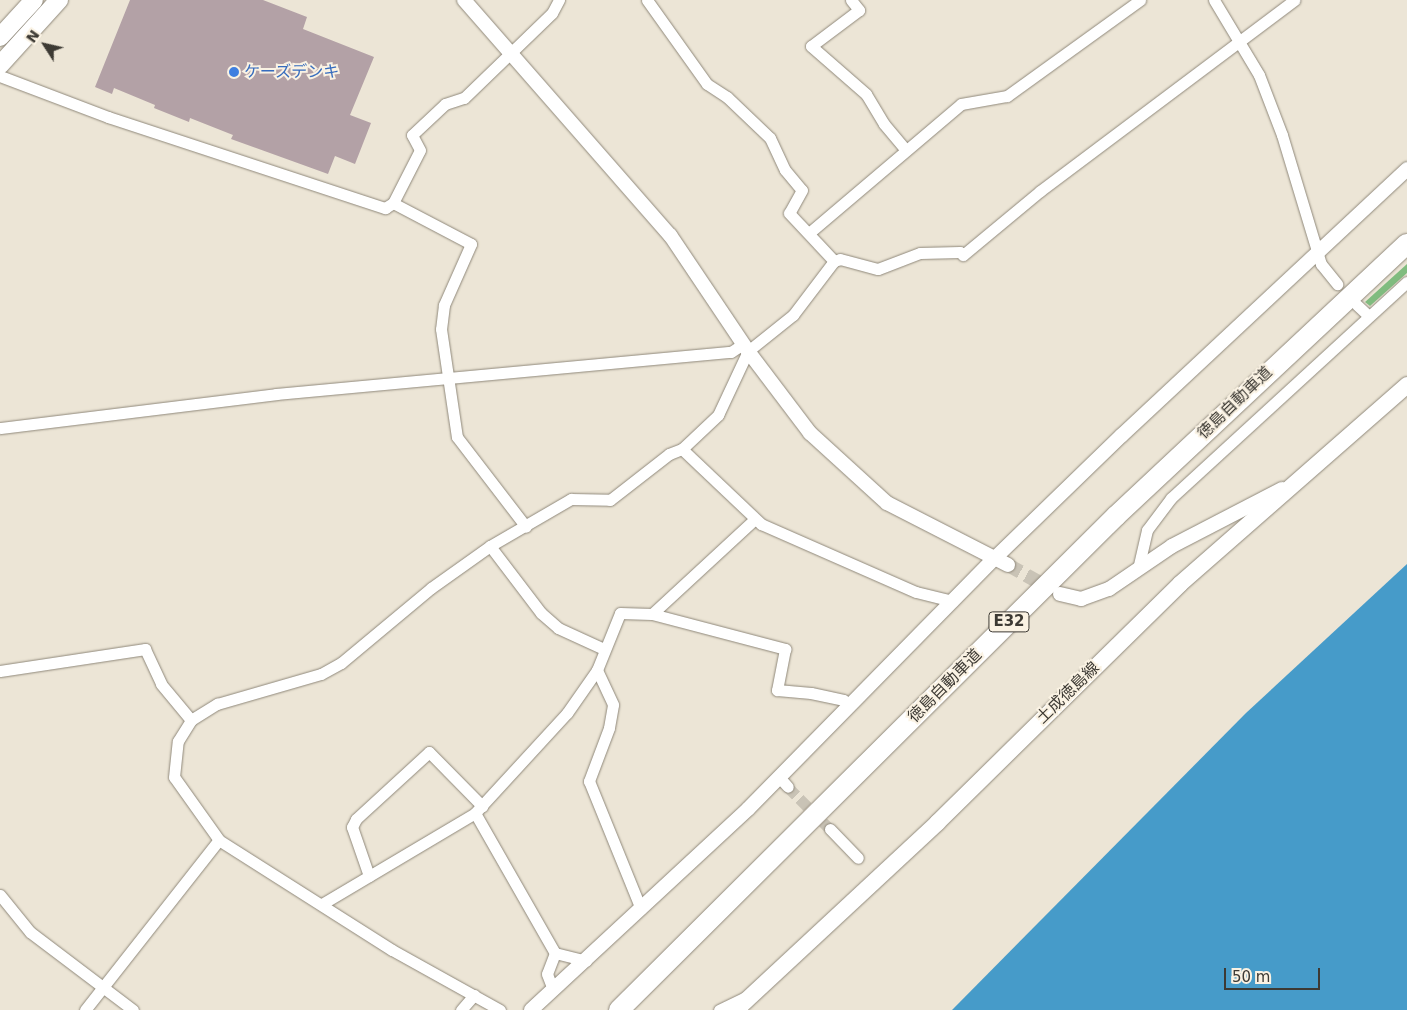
<!DOCTYPE html>
<meta charset="utf-8">
<style>
body{margin:0}
#map{position:relative;width:1407px;height:1010px;overflow:hidden;background:#ece5d6;font-family:"DejaVu Sans","Noto Sans JP",sans-serif}
div>[style]{position:absolute}
.forest>*{inset:0;background:#80bc7f}
.water>*{inset:0;background:#469bc9}
.building>*{inset:0;background:#b3a1a6}
.minor-tunnel>*{height:11px;margin-top:-5.5px;transform-origin:0;background:repeating-linear-gradient(90deg,#c9c3b6 0 11px,transparent 0 16.5px)}
.tertiary-tunnel>*{height:14px;margin-top:-7px;transform-origin:0;background:repeating-linear-gradient(90deg,#c9c3b6 0 14px,transparent 0 21px)}
.roads{filter:drop-shadow(0 0 1px #8f887a) drop-shadow(0 0 1px #8f887a)}
.minor>*{height:11px;margin:-5.5px;padding:0 5.5px;transform-origin:5.5px;border-radius:5.5px;background:#fff}
.tertiary>*{height:14px;margin:-7px;padding:0 7px;transform-origin:7px;border-radius:7px;background:#fff}
.secondary>*{height:16px;margin:-8px;padding:0 8px;transform-origin:8px;border-radius:8px;background:#fff}
.primary>*{height:18px;margin:-9px;padding:0 9px;transform-origin:9px;border-radius:9px;background:#fff}
.motorway>*{height:20px;margin:-10px;padding:0 10px;transform-origin:10px;border-radius:10px;background:#fff}
.dots>*{width:14px;height:14px;translate:-50% -50%;box-sizing:border-box;border:2px solid #faf2e3;border-radius:50%}
span{translate:-50% -50%;white-space:nowrap;text-align:center;line-height:1.15;-webkit-text-stroke:4px #faf2e3;paint-order:stroke}
.shield-label span{padding:1px 4px;background:#faf2e3;border:1px solid;border-radius:4px;-webkit-text-stroke-width:0}
.shield-label{font-size:15px;color:#3d3a34;font-weight:700}
.shop-label{font-size:16px;color:#366cbe}
.left{translate:0 -50%;text-align:left}
.street-label{font-size:16px;color:#3d3a34}
.north{position:absolute;left:20px;top:20px;width:50px;height:50px;-webkit-text-stroke:4px #faf2e3;paint-order:stroke;rotate:305deg;font-size:14px;font-weight:700;line-height:20px;text-align:center;color:#3d3a34}
.north::after{content:'';display:block;margin:auto;width:18px;height:22px;background:#3d3a34;clip-path:polygon(50% 0,100% 100%,50% 72%,0 100%)}
.scale{position:absolute;left:1224px;top:968px;width:96px;height:22px;box-sizing:border-box;border:2px solid #3d3a34;border-top:0;padding-left:6px;font-size:15px;line-height:18px;white-space:nowrap;color:#3d3a34;-webkit-text-stroke:4px #faf2e3;paint-order:stroke}
</style>
<div id="map">
<div class="forest">
<div style="clip-path:polygon(1407px 264px,1407px 273px,1370px 306px,1365px 302px)"></div>
</div>
<div class="water">
<div style="clip-path:polygon(1407px 564px,1407px 1010px,952px 1010px,1246px 713px)"></div>
</div>
<div class="building">
<div style="clip-path:polygon(130px 0,263px 0,307px 17px,303px 29px,374px 57px,350px 115px,371px 123px,355px 164px,335px 156px,328px 174px,231px 139px,233px 135px,190px 118px,189px 122px,154px 108px,155px 105px,114px 88px,112px 94px,95px 87px)"></div>
</div>
<div class="minor-tunnel">
<div style="left:788px;top:787px;width:59px;rotate:45deg"></div>
</div>
<div class="tertiary-tunnel">
<div style="left:1008px;top:565px;width:49px;rotate:29.2deg"></div>
</div>
<div class="roads">
<div class="minor">
<div style="left:647px;top:0;width:103px;rotate:54.5deg"></div>
<div style="left:707px;top:84px;width:24px;rotate:33deg"></div>
<div style="left:727px;top:97px;width:59px;rotate:43.6deg"></div>
<div style="left:770px;top:138px;width:35px;rotate:65deg"></div>
<div style="left:785px;top:170px;width:26px;rotate:50deg"></div>
<div style="left:802px;top:190px;width:26px;rotate:119deg"></div>
<div style="left:789px;top:213px;width:66px;rotate:46.8deg"></div>
<div style="left:851px;top:0;width:13px;rotate:51deg"></div>
<div style="left:859px;top:10px;width:60px;rotate:143.1deg"></div>
<div style="left:811px;top:46px;width:73px;rotate:41.1deg"></div>
<div style="left:866px;top:94px;width:35px;rotate:59deg"></div>
<div style="left:884px;top:124px;width:34px;rotate:50deg"></div>
<div style="left:1214px;top:0;width:87px;rotate:59deg"></div>
<div style="left:1259px;top:75px;width:64px;rotate:69deg"></div>
<div style="left:1282px;top:135px;width:135px;rotate:73.2deg"></div>
<div style="left:1321px;top:264px;width:26px;rotate:51deg"></div>
<div style="left:0;top:76px;width:116px;rotate:20.8deg"></div>
<div style="left:108px;top:117px;width:292px;rotate:18.2deg"></div>
<div style="left:385px;top:208px;width:9px;rotate:-32deg"></div>
<div style="left:393px;top:203px;width:59px;rotate:-63deg"></div>
<div style="left:420px;top:150px;width:17px;rotate:-118deg"></div>
<div style="left:412px;top:135px;width:45px;rotate:-43.2deg"></div>
<div style="left:445px;top:104px;width:20px;rotate:-18deg"></div>
<div style="left:464px;top:98px;width:122px;rotate:-44deg"></div>
<div style="left:552px;top:13px;width:15px;rotate:-62deg"></div>
<div style="left:393px;top:203px;width:88px;rotate:27.7deg"></div>
<div style="left:471px;top:244px;width:67px;rotate:113.9deg"></div>
<div style="left:444px;top:305px;width:24px;rotate:97deg"></div>
<div style="left:441px;top:329px;width:109px;rotate:81.6deg"></div>
<div style="left:457px;top:437px;width:113px;rotate:52.5deg"></div>
<div style="left:809px;top:233px;width:199px;rotate:-40.3deg"></div>
<div style="left:961px;top:104px;width:47px;rotate:-9.9deg"></div>
<div style="left:1007px;top:96px;width:164px;rotate:-35.8deg"></div>
<div style="left:1357px;top:305px;width:16px;rotate:43deg"></div>
<div style="left:0;top:428px;width:278px;rotate:-7deg"></div>
<div style="left:276px;top:394px;width:457px;rotate:-5.3deg"></div>
<div style="left:731px;top:352px;width:14px;rotate:-34deg"></div>
<div style="left:682px;top:449px;width:109px;rotate:43.5deg"></div>
<div style="left:761px;top:524px;width:169px;rotate:23.7deg"></div>
<div style="left:916px;top:592px;width:38px;rotate:14deg"></div>
<div style="left:490px;top:546px;width:84px;rotate:52.7deg"></div>
<div style="left:541px;top:613px;width:23px;rotate:41deg"></div>
<div style="left:558px;top:628px;width:51px;rotate:24.5deg"></div>
<div style="left:1138px;top:569px;width:40px;rotate:-77deg"></div>
<div style="left:1147px;top:530px;width:40px;rotate:-53deg"></div>
<div style="left:1171px;top:498px;width:320px;rotate:-42.5deg"></div>
<div style="left:652px;top:614px;width:140px;rotate:-42.7deg"></div>
<div style="left:597px;top:670px;width:38px;rotate:65deg"></div>
<div style="left:613px;top:705px;width:23px;rotate:100deg"></div>
<div style="left:609px;top:728px;width:57px;rotate:110.7deg"></div>
<div style="left:589px;top:781px;width:138px;rotate:67.9deg"></div>
<div style="left:0;top:671px;width:147px;rotate:-8.6deg"></div>
<div style="left:145px;top:649px;width:38px;rotate:65deg"></div>
<div style="left:161px;top:684px;width:47px;rotate:50.2deg"></div>
<div style="left:779px;top:777px;width:13px;rotate:48deg"></div>
<div style="left:475px;top:813px;width:161px;rotate:60.3deg"></div>
<div style="left:555px;top:953px;width:22px;rotate:111deg"></div>
<div style="left:547px;top:974px;width:17px;rotate:69deg"></div>
<div style="left:830px;top:829px;width:40px;rotate:46deg"></div>
<div style="left:369px;top:876px;width:52px;rotate:-109.1deg"></div>
<div style="left:352px;top:827px;width:9px;rotate:-63deg"></div>
<div style="left:356px;top:819px;width:99px;rotate:-42.5deg"></div>
<div style="left:429px;top:752px;width:76px;rotate:45.5deg"></div>
<div style="left:0;top:895px;width:48px;rotate:51deg"></div>
<div style="left:30px;top:932px;width:129px;rotate:37.1deg"></div>
<div style="left:322px;top:904px;width:178px;rotate:-30.7deg"></div>
<div style="left:475px;top:813px;width:136px;rotate:-47.4deg"></div>
<div style="left:567px;top:713px;width:52px;rotate:-55.1deg"></div>
<div style="left:597px;top:670px;width:61px;rotate:-68deg"></div>
<div style="left:620px;top:613px;width:32px;rotate:2deg"></div>
<div style="left:652px;top:614px;width:138px;rotate:14.7deg"></div>
<div style="left:785px;top:649px;width:42px;rotate:101deg"></div>
<div style="left:777px;top:690px;width:34px;rotate:5deg"></div>
<div style="left:811px;top:693px;width:33px;rotate:12deg"></div>
<div style="left:843px;top:700px;width:8px;rotate:40deg"></div>
<div style="left:555px;top:953px;width:32px;rotate:14deg"></div>
<div style="left:85px;top:1010px;width:216px;rotate:-51.8deg"></div>
<div style="left:461px;top:1010px;width:20px;rotate:-49deg"></div>
<div style="left:500px;top:1010px;width:124px;rotate:-150.9deg"></div>
<div style="left:392px;top:950px;width:205px;rotate:-147.6deg"></div>
<div style="left:219px;top:840px;width:77px;rotate:-125.5deg"></div>
<div style="left:174px;top:777px;width:36px;rotate:-84deg"></div>
<div style="left:178px;top:741px;width:25px;rotate:-58deg"></div>
<div style="left:191px;top:720px;width:31px;rotate:-32deg"></div>
<div style="left:217px;top:704px;width:108px;rotate:-16.1deg"></div>
<div style="left:321px;top:674px;width:23px;rotate:-29deg"></div>
<div style="left:341px;top:663px;width:117px;rotate:-39.8deg"></div>
<div style="left:431px;top:588px;width:72px;rotate:-35.4deg"></div>
<div style="left:490px;top:546px;width:94px;rotate:-30.1deg"></div>
<div style="left:571px;top:499px;width:39px;rotate:1deg"></div>
<div style="left:610px;top:500px;width:75px;rotate:-37.9deg"></div>
<div style="left:669px;top:454px;width:14px;rotate:-21deg"></div>
<div style="left:682px;top:449px;width:50px;rotate:-43.4deg"></div>
<div style="left:718px;top:415px;width:71px;rotate:-64.9deg"></div>
<div style="left:748px;top:351px;width:58px;rotate:-38.7deg"></div>
<div style="left:793px;top:315px;width:68px;rotate:-52.8deg"></div>
<div style="left:834px;top:261px;width:6px;rotate:-18deg"></div>
<div style="left:840px;top:259px;width:39px;rotate:15deg"></div>
<div style="left:878px;top:269px;width:45px;rotate:-20.9deg"></div>
<div style="left:920px;top:253px;width:40px;rotate:-1.4deg"></div>
<div style="left:960px;top:252px;width:4px;rotate:45deg"></div>
<div style="left:963px;top:255px;width:100px;rotate:-39.7deg"></div>
<div style="left:1040px;top:191px;width:318px;rotate:-36.9deg"></div>
<div style="left:719px;top:1010px;width:30px;rotate:-26deg"></div>
</div>
<div class="tertiary">
<div style="left:464px;top:0;width:313px;rotate:48.8deg"></div>
<div style="left:670px;top:235px;width:140px;rotate:56.1deg"></div>
<div style="left:748px;top:351px;width:103px;rotate:52.9deg"></div>
<div style="left:810px;top:433px;width:104px;rotate:42.3deg"></div>
<div style="left:887px;top:503px;width:136px;rotate:27.1deg"></div>
<div style="left:1060px;top:594px;width:22px;rotate:13deg"></div>
<div style="left:1081px;top:599px;width:30px;rotate:-20deg"></div>
<div style="left:1109px;top:589px;width:76px;rotate:-34.3deg"></div>
<div style="left:1172px;top:546px;width:124px;rotate:-27.4deg"></div>
<div style="left:531px;top:1010px;width:296px;rotate:-42.8deg"></div>
<div style="left:748px;top:809px;width:354px;rotate:-45.5deg"></div>
<div style="left:996px;top:557px;width:175px;rotate:-44.1deg"></div>
<div style="left:1122px;top:435px;width:390px;rotate:-43deg"></div>
</div>
<div class="secondary">
<div style="left:736px;top:1010px;width:275px;rotate:-42.9deg"></div>
<div style="left:937px;top:823px;width:341px;rotate:-44.5deg"></div>
<div style="left:1180px;top:584px;width:302px;rotate:-41.2deg"></div>
</div>
<div class="primary">
<div style="left:0;top:37px;width:50px;rotate:-47.4deg"></div>
<div style="left:0;top:65px;width:88px;rotate:-47.8deg"></div>
</div>
<div class="motorway">
<div style="left:619px;top:1010px;width:701px;rotate:-44.83deg"></div>
<div style="left:1116px;top:516px;width:398px;rotate:-43.1deg"></div>
</div>
</div>
<div class="dots">
<div style="left:234px;top:72px;background:#3f7fe0"></div>
</div>
<div class="shield-label">
<span style="left:1009px;top:622px">E32</span>
</div>
<div class="shop-label">
<span class="left" style="left:244px;top:72px">ケーズデンキ</span>
</div>
<div class="street-label">
<span style="left:1235px;top:403px;rotate:-44deg">徳島自動車道</span>
<span style="left:945px;top:686px;rotate:-45deg">徳島自動車道</span>
<span style="left:1068px;top:693px;rotate:-44deg">土成徳島線</span>
</div>
<div class="north">N</div>
<div class="scale">50 m</div>
</div>
